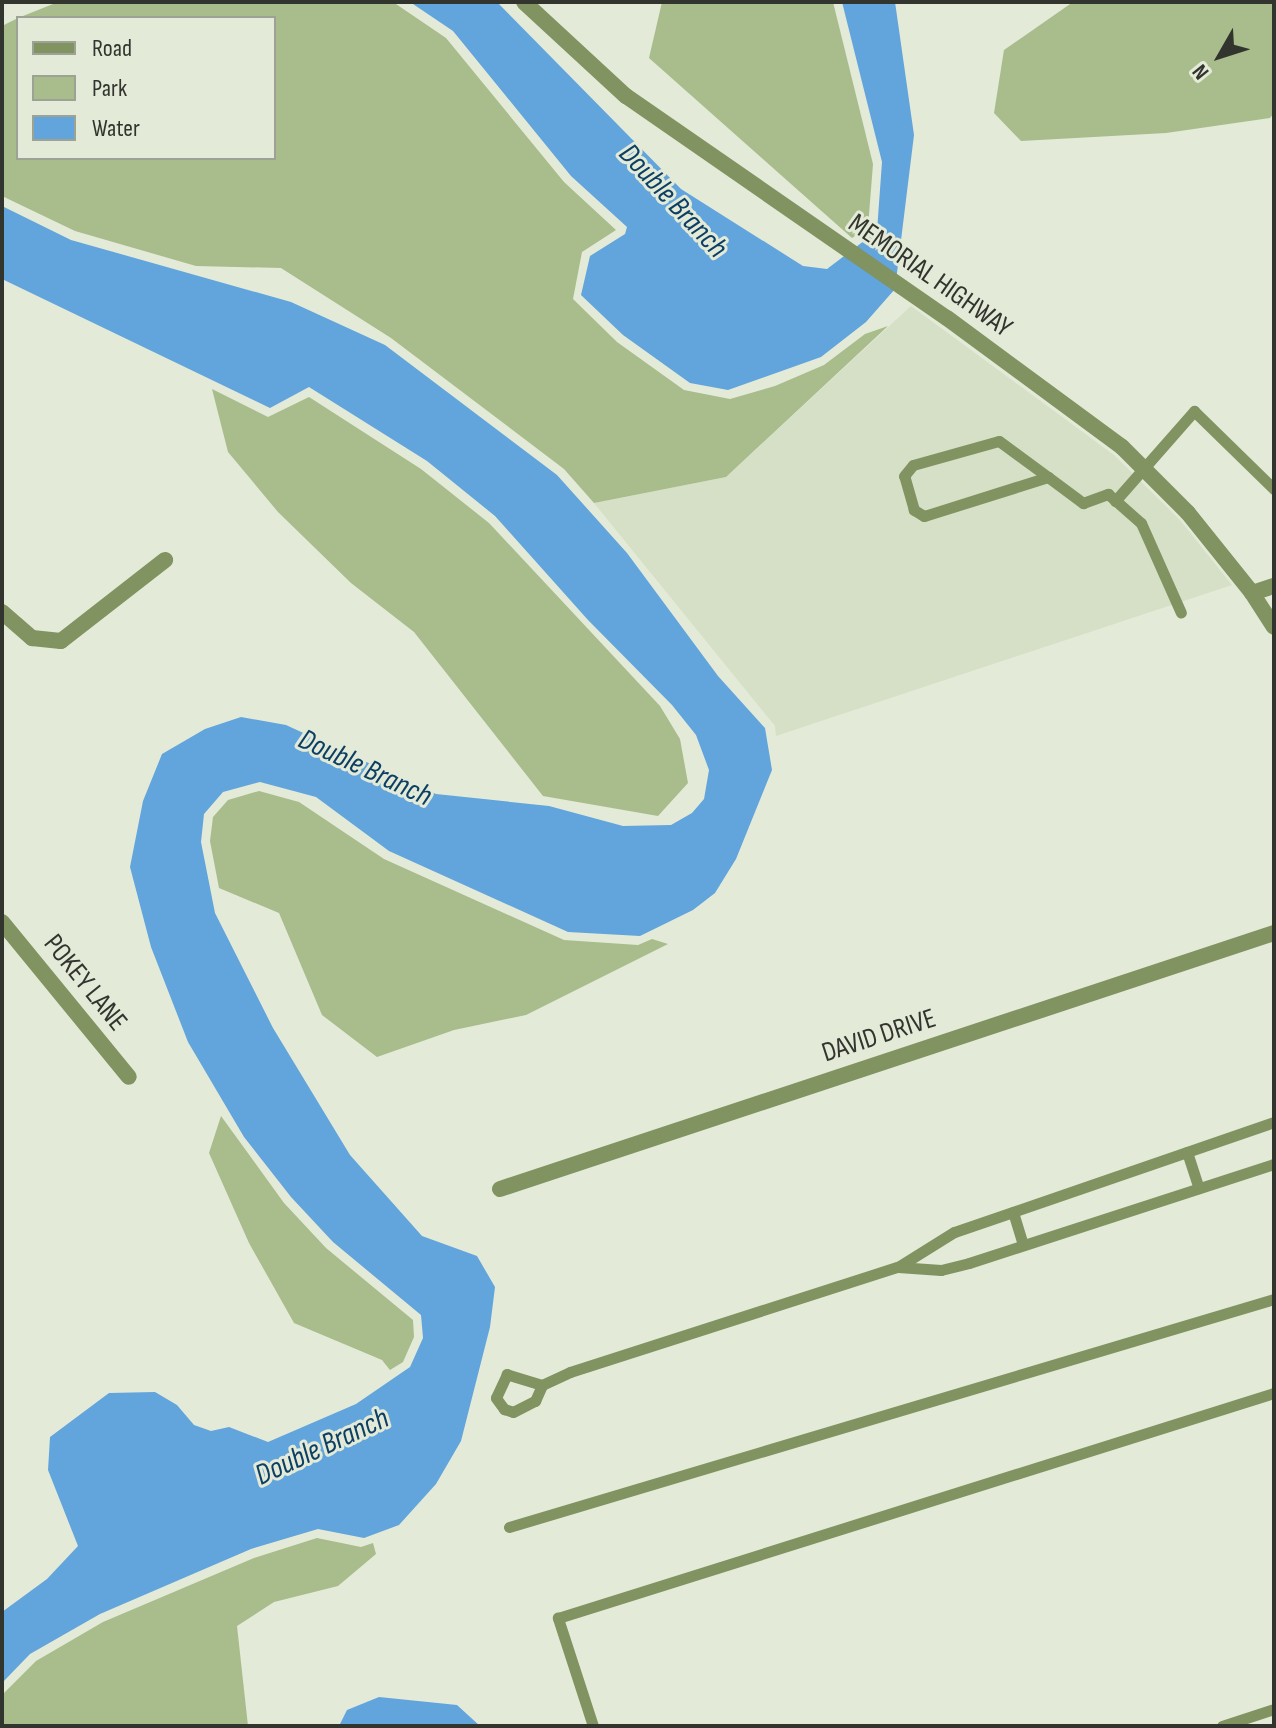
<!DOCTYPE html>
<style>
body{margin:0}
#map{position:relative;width:1276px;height:1728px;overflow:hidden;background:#e3ead8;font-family:"Sofia Sans Condensed",sans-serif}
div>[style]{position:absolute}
.built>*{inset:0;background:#d6e0c7}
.green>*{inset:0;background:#a9bc8b}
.water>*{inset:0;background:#62a4dc}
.service>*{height:11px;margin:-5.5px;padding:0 5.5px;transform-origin:5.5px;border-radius:5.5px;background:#809360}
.minor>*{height:16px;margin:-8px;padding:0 8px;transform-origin:8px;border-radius:8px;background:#809360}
.tertiary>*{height:16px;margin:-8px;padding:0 8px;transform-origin:8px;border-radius:8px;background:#809360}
span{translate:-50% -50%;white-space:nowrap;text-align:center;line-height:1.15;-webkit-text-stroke:6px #e3ead8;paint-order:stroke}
.street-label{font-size:28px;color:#32352e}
.water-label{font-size:30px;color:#0d3f64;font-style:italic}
.frame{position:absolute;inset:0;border:4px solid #32352e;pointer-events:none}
.legend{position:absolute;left:16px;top:16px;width:260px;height:144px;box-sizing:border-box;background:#e3ead8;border:2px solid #9ca294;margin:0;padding:10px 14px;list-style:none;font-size:24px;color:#32352e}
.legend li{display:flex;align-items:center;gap:16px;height:40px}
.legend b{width:40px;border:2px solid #9ca294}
.north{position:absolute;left:1180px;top:16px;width:80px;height:80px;-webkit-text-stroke:6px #e3ead8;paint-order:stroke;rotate:231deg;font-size:22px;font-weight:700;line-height:32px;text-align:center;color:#32352e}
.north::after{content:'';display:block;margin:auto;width:28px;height:36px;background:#32352e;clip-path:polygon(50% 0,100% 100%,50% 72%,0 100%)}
</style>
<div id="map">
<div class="built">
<div style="clip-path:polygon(911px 306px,1114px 455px,1180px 520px,1232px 585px,776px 736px,775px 726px,594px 503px,726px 477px)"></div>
</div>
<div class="green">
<div style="clip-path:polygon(58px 2px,393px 2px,446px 38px,564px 182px,616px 230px,582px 252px,573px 299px,617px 342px,684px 390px,730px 399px,775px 386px,824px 365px,865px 334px,888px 326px,726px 477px,594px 503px,564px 469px,391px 338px,281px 268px,196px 266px,75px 231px,2px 196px,2px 26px,18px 18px,18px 158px,274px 158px,274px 18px,18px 18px)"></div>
<div style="clip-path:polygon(662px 2px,833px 2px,873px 164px,868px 227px,852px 238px,649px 58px)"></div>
<div style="clip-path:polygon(1073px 2px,1274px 2px,1274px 113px,1270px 118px,1166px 133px,1021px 141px,994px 113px,1004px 50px)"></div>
<div style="clip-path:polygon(212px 389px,268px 417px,309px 397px,421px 469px,489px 523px,660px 706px,680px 739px,688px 783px,658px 816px,543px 796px,414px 632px,351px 583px,278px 512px,228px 452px)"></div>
<div style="clip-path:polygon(259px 791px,299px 802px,384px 859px,564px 940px,638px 945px,652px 939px,668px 944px,526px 1015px,454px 1030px,377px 1057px,322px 1015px,279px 913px,219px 888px,210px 841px,213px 817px,228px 800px)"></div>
<div style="clip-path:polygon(221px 1116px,284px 1203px,326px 1248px,413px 1320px,414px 1337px,403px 1362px,390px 1370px,382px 1360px,294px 1323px,249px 1243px,209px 1153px)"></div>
<div style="clip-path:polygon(317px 1538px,361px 1547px,373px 1543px,376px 1554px,338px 1586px,274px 1602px,237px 1626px,248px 1726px,2px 1726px,2px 1695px,36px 1661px,103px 1622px,254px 1558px)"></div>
</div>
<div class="water">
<div style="clip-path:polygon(410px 2px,497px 2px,681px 189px,803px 266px,827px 269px,877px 231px,882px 162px,842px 2px,895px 2px,914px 135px,895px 289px,866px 322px,821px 357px,728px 390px,690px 383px,623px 335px,581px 295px,590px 256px,625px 234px,627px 227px,571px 176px,453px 31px)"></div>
<div style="clip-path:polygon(2px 206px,71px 240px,291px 302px,385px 345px,557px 475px,627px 553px,718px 676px,765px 728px,772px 770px,736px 859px,715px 893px,693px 910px,640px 936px,568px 932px,389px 851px,316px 797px,260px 782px,223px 792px,204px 814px,201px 842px,215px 913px,273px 1028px,350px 1155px,422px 1236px,477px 1256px,495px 1287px,490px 1327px,461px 1441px,436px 1484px,399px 1525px,364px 1538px,318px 1529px,251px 1549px,100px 1614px,30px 1654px,2px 1683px,2px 1612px,47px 1579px,78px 1546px,48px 1470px,50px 1437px,109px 1393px,155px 1392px,177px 1405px,194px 1425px,211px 1431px,229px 1427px,268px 1442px,356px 1404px,410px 1367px,423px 1338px,421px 1315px,333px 1242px,291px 1197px,244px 1137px,188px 1042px,151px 947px,130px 867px,143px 801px,162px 754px,205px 729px,241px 717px,286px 725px,436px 794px,549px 806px,623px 826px,671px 825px,692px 813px,704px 799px,709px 770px,696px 735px,672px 705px,588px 620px,495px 516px,427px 461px,309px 387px,270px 408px,2px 279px)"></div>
<div style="clip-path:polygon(379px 1697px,457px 1705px,480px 1726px,339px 1726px,347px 1710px)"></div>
</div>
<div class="service">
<div style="left:1048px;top:477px;width:130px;rotate:162.5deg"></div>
<div style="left:924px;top:516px;width:12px;rotate:-149deg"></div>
<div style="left:914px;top:510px;width:35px;rotate:-106deg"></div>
<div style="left:904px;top:476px;width:14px;rotate:-51deg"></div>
<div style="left:913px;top:465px;width:89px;rotate:-15.6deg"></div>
<div style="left:999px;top:441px;width:61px;rotate:36.3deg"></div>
<div style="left:1048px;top:477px;width:44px;rotate:36.6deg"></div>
<div style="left:1083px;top:503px;width:27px;rotate:-20deg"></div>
<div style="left:1108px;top:494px;width:44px;rotate:41.3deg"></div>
<div style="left:1141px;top:523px;width:98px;rotate:66deg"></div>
<div style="left:1115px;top:501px;width:120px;rotate:-48.7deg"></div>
<div style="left:1194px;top:411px;width:112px;rotate:44.3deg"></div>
<div style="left:1274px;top:1122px;width:338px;rotate:161deg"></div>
<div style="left:954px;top:1232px;width:66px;rotate:148deg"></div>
<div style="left:898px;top:1267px;width:43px;rotate:4deg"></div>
<div style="left:941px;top:1270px;width:29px;rotate:-14deg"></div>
<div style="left:969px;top:1263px;width:321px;rotate:-18deg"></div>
<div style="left:1187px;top:1152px;width:38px;rotate:72deg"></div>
<div style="left:1013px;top:1212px;width:34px;rotate:73deg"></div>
<div style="left:542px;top:1385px;width:37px;rotate:-163deg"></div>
<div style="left:507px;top:1374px;width:26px;rotate:115deg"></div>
<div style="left:496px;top:1398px;width:14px;rotate:54deg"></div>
<div style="left:504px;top:1409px;width:9px;rotate:18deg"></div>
<div style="left:513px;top:1412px;width:25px;rotate:-27deg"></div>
<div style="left:535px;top:1401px;width:17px;rotate:-66deg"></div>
<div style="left:542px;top:1385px;width:31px;rotate:-25deg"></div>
<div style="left:570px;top:1372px;width:344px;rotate:-17.8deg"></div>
<div style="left:509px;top:1527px;width:798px;rotate:-16.6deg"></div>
<div style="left:593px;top:1726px;width:114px;rotate:-108deg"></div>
<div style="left:558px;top:1618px;width:751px;rotate:-17.45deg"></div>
<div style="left:1222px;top:1726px;width:55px;rotate:-18.1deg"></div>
</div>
<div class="minor">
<div style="left:1252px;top:593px;width:40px;rotate:57.1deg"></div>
<div style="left:2px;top:612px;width:40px;rotate:41deg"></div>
<div style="left:32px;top:638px;width:29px;rotate:6deg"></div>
<div style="left:61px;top:641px;width:132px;rotate:-37.9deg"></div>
<div style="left:2px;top:922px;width:200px;rotate:50.7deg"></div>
<div style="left:500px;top:1189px;width:815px;rotate:-18.3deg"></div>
</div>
<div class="tertiary">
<div style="left:524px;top:2px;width:139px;rotate:42.7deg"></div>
<div style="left:626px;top:96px;width:390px;rotate:34.7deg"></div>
<div style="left:947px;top:318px;width:217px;rotate:36.4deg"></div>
<div style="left:1122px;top:447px;width:93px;rotate:45deg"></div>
<div style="left:1188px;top:513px;width:102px;rotate:51.3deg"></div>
<div style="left:1252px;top:593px;width:23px;rotate:-18deg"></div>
</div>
<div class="street-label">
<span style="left:930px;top:276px;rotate:35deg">MEMORIAL HIGHWAY</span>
<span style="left:85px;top:983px;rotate:51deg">POKEY LANE</span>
<span style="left:879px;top:1036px;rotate:-18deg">DAVID DRIVE</span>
</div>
<div class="water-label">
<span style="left:673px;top:201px;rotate:47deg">Double Branch</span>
<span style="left:365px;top:768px;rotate:25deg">Double Branch</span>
<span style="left:322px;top:1447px;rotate:-25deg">Double Branch</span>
</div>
<div class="frame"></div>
<ul class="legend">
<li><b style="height:10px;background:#809360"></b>Road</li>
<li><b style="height:22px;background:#a9bc8b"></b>Park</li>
<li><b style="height:22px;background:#62a4dc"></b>Water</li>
</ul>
<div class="north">N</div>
</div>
